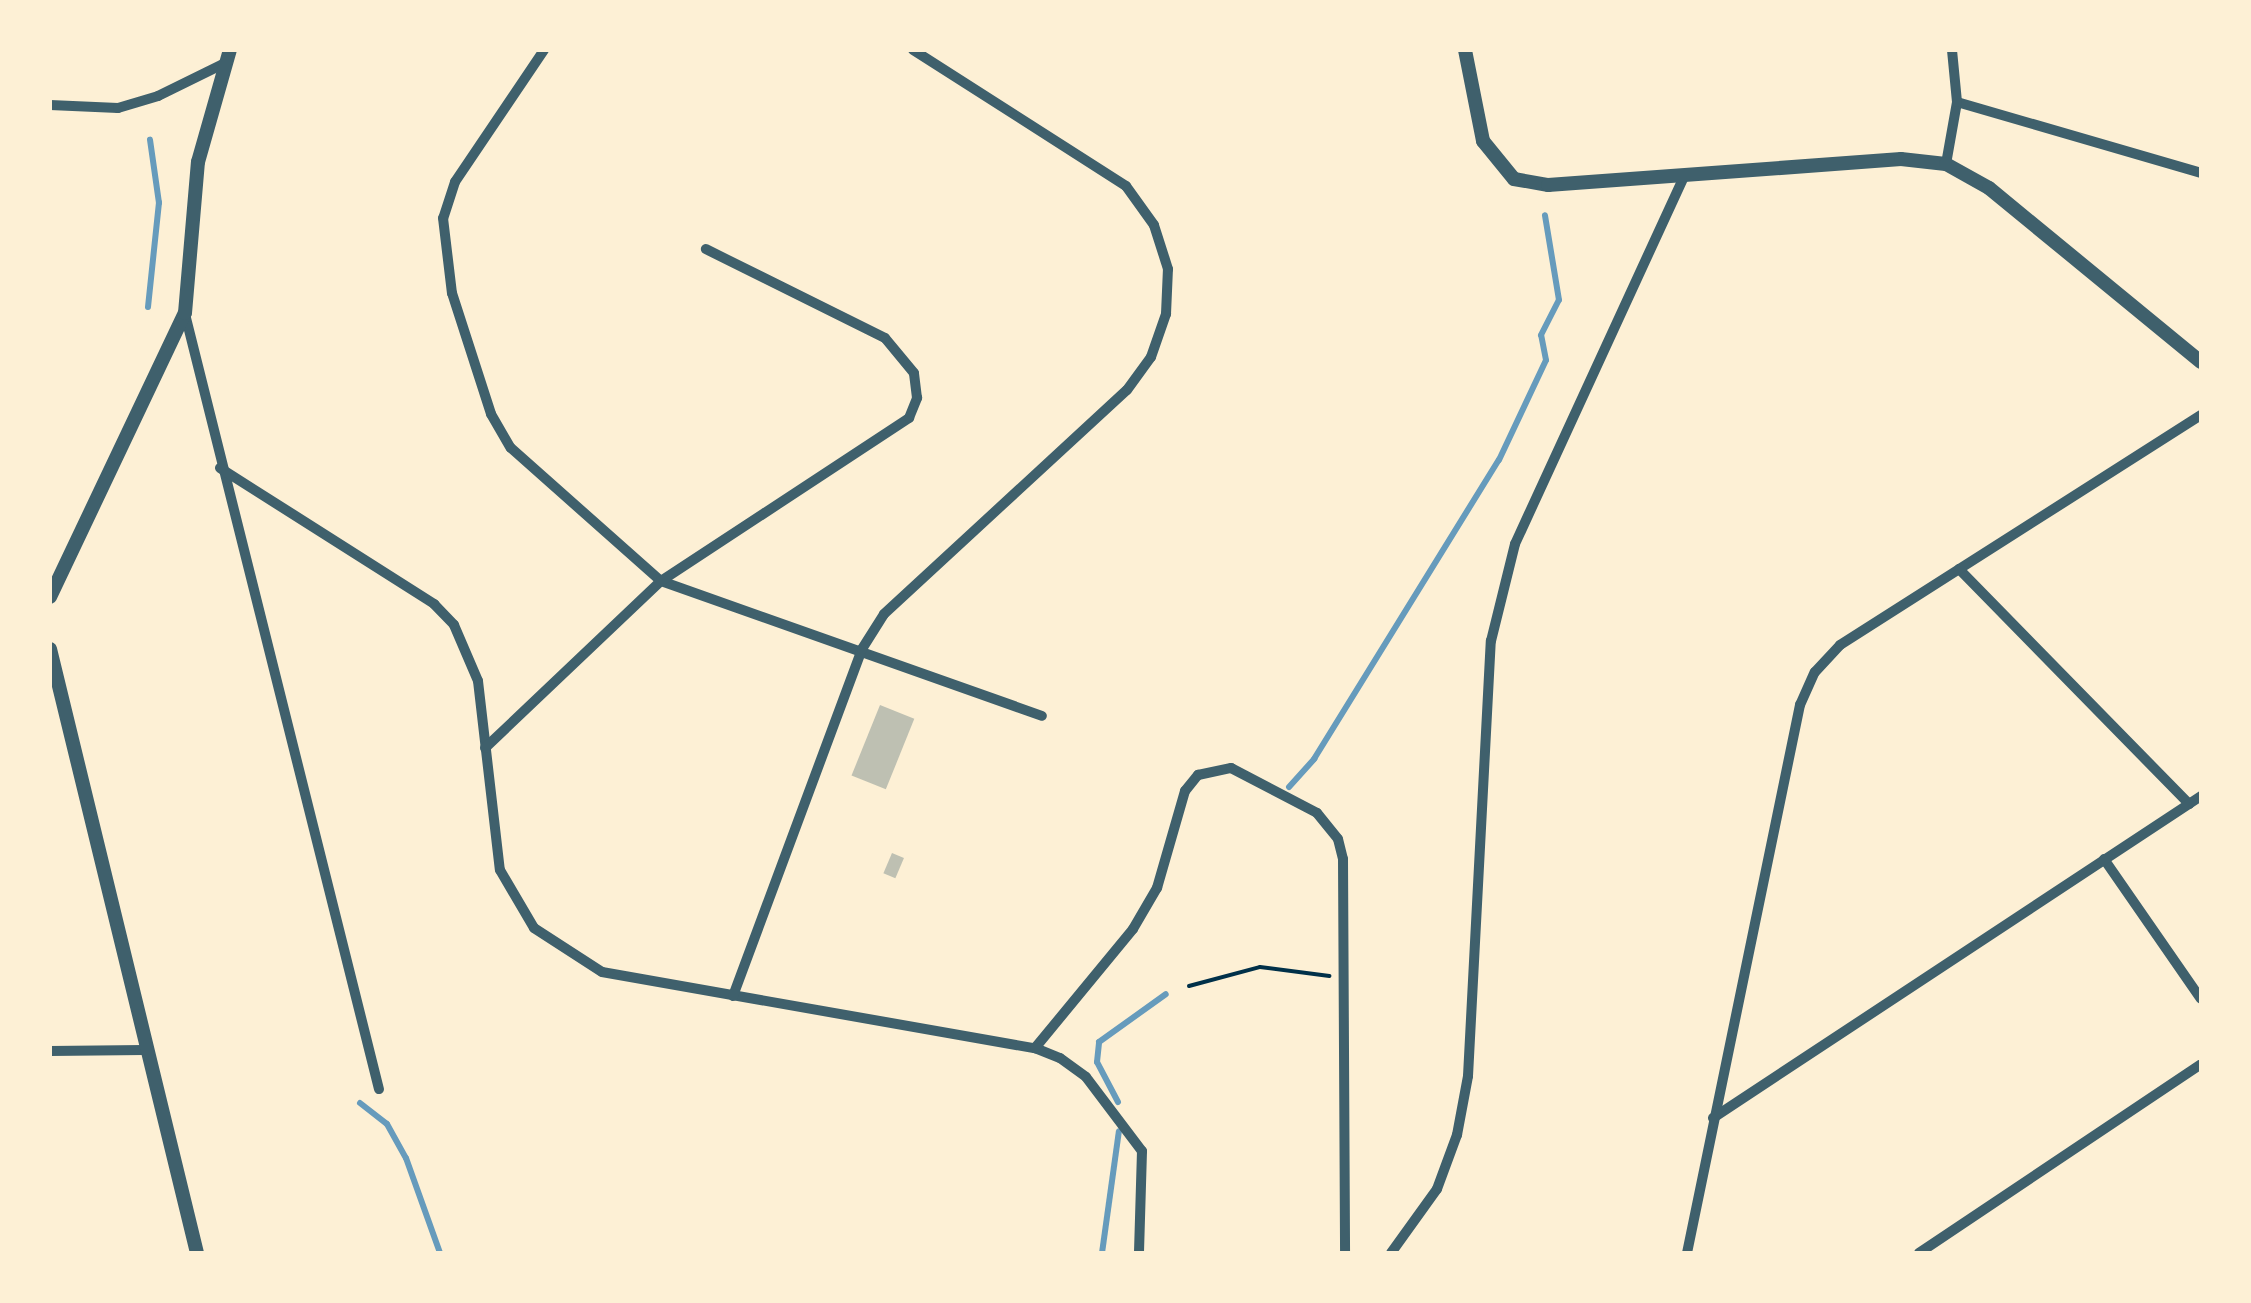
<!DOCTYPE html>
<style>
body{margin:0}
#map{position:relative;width:2251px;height:1303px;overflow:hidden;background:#fdf0d5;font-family:"Alegreya Sans",sans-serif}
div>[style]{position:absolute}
.stream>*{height:6px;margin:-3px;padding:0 3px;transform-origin:3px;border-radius:3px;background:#669bbc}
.building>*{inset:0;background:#bec0b2;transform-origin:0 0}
.path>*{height:4px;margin:-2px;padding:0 2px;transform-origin:2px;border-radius:2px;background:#003049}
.minor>*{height:10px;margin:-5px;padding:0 5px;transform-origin:5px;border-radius:5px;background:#3f606c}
.tertiary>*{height:14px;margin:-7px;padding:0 7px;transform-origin:7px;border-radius:7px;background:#3f606c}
span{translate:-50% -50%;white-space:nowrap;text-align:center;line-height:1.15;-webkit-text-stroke:9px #fdf0d5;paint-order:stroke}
.frame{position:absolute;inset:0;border:52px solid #fdf0d5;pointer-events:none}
</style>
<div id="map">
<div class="stream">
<div style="left:148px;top:307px;width:105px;rotate:-84deg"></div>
<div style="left:159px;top:203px;width:64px;rotate:-98.1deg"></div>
<div style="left:1289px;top:787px;width:38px;rotate:-48deg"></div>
<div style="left:1314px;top:759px;width:352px;rotate:-58.3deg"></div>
<div style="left:1499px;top:460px;width:110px;rotate:-64.8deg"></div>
<div style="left:1546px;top:360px;width:25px;rotate:-101deg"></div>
<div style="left:1541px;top:335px;width:39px;rotate:-63deg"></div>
<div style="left:1559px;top:300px;width:86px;rotate:-99.4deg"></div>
<div style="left:1118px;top:1102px;width:45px;rotate:-117.7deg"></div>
<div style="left:1097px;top:1062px;width:20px;rotate:-84deg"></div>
<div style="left:1099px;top:1042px;width:82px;rotate:-35.6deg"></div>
<div style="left:360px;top:1103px;width:34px;rotate:38deg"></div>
<div style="left:387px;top:1124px;width:39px;rotate:61deg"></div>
<div style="left:406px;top:1158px;width:101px;rotate:70.3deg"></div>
<div style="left:1102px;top:1253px;width:123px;rotate:-82.1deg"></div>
</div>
<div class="building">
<div style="left:880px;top:705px;width:37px;height:76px;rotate:22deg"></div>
<div style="left:892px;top:853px;width:13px;height:22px;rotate:23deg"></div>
</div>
<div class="path">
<div style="left:1189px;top:986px;width:73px;rotate:-15deg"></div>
<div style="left:1260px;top:967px;width:70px;rotate:7.4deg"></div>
</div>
<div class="minor">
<div style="left:544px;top:50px;width:159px;rotate:124deg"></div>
<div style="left:455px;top:182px;width:38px;rotate:108deg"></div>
<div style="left:443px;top:218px;width:76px;rotate:83.2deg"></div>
<div style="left:452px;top:293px;width:127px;rotate:72.1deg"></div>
<div style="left:491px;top:414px;width:39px;rotate:60deg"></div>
<div style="left:511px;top:448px;width:200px;rotate:41.6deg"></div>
<div style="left:661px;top:581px;width:404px;rotate:19.5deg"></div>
<div style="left:1957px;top:102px;width:254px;rotate:16.2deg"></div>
<div style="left:50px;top:105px;width:68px;rotate:2.5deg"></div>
<div style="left:118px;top:108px;width:42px;rotate:-16.7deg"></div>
<div style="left:158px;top:96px;width:72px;rotate:-26.2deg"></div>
<div style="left:1946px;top:164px;width:63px;rotate:-79.9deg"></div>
<div style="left:1957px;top:102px;width:52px;rotate:-95.5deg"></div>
<div style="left:185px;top:314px;width:799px;rotate:75.95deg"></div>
<div style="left:220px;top:468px;width:254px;rotate:32.4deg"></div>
<div style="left:434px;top:604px;width:29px;rotate:46deg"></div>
<div style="left:454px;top:625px;width:61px;rotate:66.8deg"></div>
<div style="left:478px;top:681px;width:190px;rotate:83.4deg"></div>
<div style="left:500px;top:870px;width:67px;rotate:59.6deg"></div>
<div style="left:534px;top:928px;width:81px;rotate:32.9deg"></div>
<div style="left:602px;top:972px;width:440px;rotate:10deg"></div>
<div style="left:1035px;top:1048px;width:27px;rotate:22deg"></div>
<div style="left:1060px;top:1058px;width:32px;rotate:36deg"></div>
<div style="left:1086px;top:1077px;width:93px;rotate:52.9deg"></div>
<div style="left:1142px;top:1151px;width:102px;rotate:91.7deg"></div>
<div style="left:1959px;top:569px;width:329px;rotate:45.6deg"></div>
<div style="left:485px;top:748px;width:243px;rotate:-43.5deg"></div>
<div style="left:661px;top:581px;width:297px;rotate:-33.3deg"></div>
<div style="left:909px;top:418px;width:22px;rotate:-68deg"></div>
<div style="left:917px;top:398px;width:25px;rotate:-97deg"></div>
<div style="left:914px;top:373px;width:45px;rotate:-129.6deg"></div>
<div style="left:885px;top:338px;width:200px;rotate:-153.6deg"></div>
<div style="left:2104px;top:859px;width:170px;rotate:55.3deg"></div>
<div style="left:733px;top:996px;width:370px;rotate:-69.6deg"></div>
<div style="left:862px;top:649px;width:41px;rotate:-57.8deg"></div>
<div style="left:884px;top:614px;width:330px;rotate:-42.7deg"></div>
<div style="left:1127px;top:390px;width:41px;rotate:-54deg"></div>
<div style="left:1151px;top:357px;width:46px;rotate:-70.8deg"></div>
<div style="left:1166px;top:314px;width:45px;rotate:-87.5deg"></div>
<div style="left:1168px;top:269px;width:46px;rotate:-107.7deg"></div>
<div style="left:1154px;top:225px;width:48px;rotate:-125.7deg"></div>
<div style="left:1126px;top:186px;width:253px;rotate:-147.4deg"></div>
<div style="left:1035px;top:1048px;width:154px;rotate:-50.5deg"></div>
<div style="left:1133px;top:929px;width:48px;rotate:-59.7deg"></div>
<div style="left:1157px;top:888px;width:101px;rotate:-73.9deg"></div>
<div style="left:1185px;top:791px;width:21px;rotate:-51deg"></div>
<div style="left:1198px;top:775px;width:34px;rotate:-12deg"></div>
<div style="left:1231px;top:768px;width:97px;rotate:27.6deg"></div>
<div style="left:1317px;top:813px;width:33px;rotate:51deg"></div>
<div style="left:1338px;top:839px;width:21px;rotate:76deg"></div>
<div style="left:1343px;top:859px;width:394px;rotate:89.7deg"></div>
<div style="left:50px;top:1051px;width:94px;rotate:-0.6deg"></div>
<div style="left:1713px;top:1118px;width:585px;rotate:-33.42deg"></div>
<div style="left:1391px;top:1253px;width:79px;rotate:-54.3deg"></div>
<div style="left:1437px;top:1189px;width:58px;rotate:-69.7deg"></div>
<div style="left:1457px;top:1135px;width:60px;rotate:-79.4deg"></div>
<div style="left:1468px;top:1076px;width:436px;rotate:-87deg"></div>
<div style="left:1491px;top:641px;width:100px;rotate:-76.1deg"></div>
<div style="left:1515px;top:544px;width:405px;rotate:-65.3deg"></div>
<div style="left:1687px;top:1253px;width:560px;rotate:-78.35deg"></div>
<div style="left:1800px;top:705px;width:36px;rotate:-66deg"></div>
<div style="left:1815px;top:672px;width:37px;rotate:-47deg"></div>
<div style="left:1840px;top:645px;width:428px;rotate:-32.5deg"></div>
<div style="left:1919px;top:1253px;width:339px;rotate:-33.8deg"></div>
</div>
<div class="tertiary">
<div style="left:1465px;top:50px;width:93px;rotate:78.8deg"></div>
<div style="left:1483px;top:141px;width:49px;rotate:50.8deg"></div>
<div style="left:1514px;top:179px;width:35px;rotate:10deg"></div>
<div style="left:1548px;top:185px;width:354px;rotate:-4.2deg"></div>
<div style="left:1901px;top:159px;width:45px;rotate:6.3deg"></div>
<div style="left:1946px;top:164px;width:49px;rotate:29.2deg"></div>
<div style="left:1989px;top:188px;width:274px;rotate:39.4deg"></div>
<div style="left:50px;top:597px;width:314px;rotate:-64.6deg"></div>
<div style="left:185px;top:313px;width:152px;rotate:-85.1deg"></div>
<div style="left:198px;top:162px;width:116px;rotate:-74.1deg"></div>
<div style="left:50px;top:649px;width:622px;rotate:76.32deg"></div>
</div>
<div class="frame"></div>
</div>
